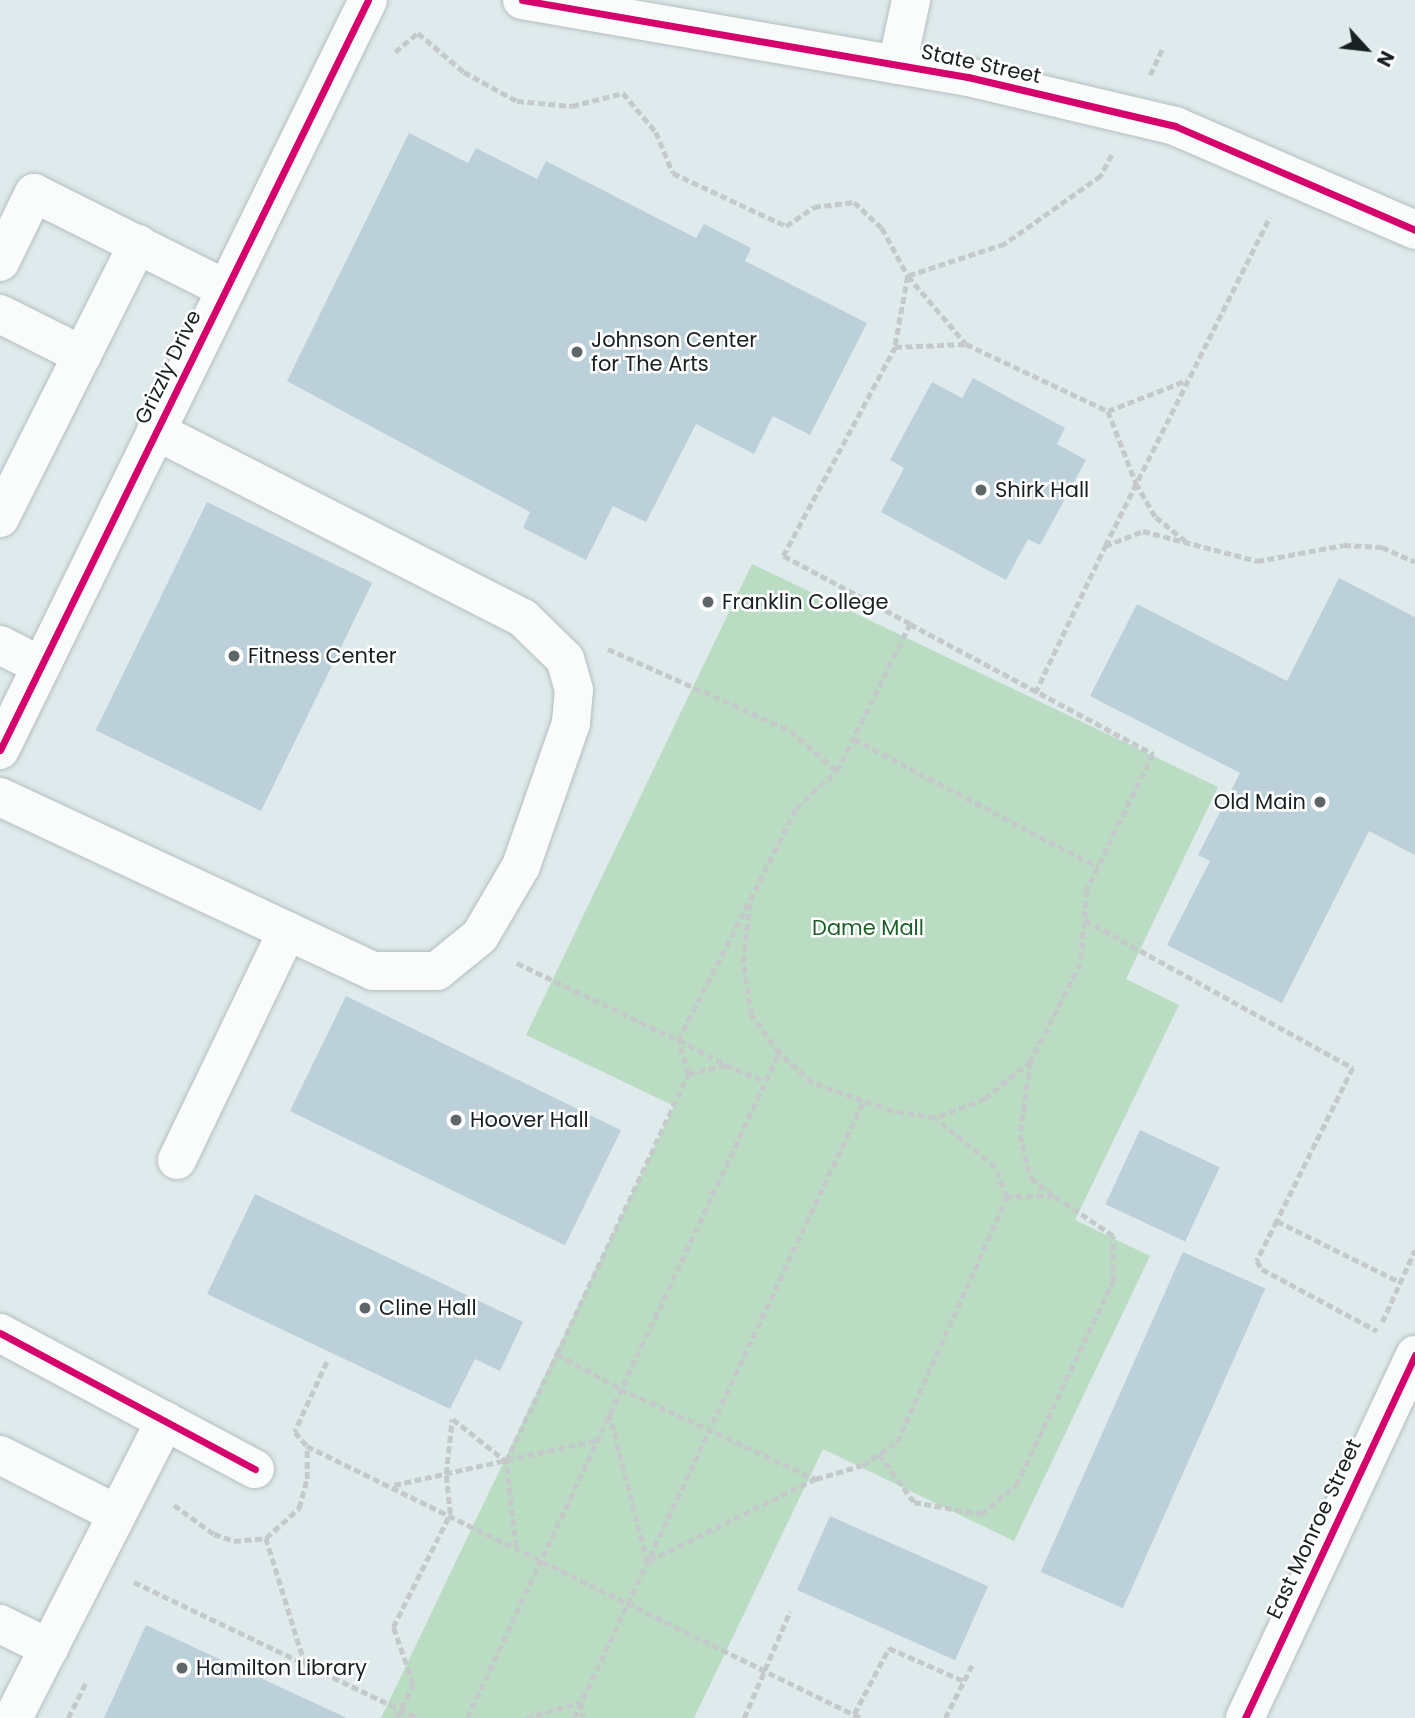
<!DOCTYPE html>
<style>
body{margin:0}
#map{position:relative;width:1415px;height:1718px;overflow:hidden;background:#dfeaec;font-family:Poppins,sans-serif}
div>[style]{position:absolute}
.green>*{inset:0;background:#badcc2}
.building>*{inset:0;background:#bcd0da;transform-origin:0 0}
.path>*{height:4.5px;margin-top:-2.25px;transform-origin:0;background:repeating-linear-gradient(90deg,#c4c9c9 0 7px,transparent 0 10.5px)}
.roads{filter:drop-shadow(0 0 2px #b5bebf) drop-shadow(0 0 2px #b5bebf)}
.minor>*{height:38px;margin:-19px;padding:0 19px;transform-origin:19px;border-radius:19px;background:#fafcfc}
.cycleway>*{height:7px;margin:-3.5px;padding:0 3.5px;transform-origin:3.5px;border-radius:3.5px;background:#d6006c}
.dots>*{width:19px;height:19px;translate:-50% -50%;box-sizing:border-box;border:4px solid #fff;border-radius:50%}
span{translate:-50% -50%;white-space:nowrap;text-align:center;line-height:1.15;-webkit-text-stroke:5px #fff;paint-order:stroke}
.street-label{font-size:21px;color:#192021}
.poi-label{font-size:21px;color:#192021}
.left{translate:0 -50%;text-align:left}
.right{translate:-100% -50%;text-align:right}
.park-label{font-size:21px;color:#1e5e29}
.north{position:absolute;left:1331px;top:14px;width:70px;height:70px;-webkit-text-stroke:5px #fff;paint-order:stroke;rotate:117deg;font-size:19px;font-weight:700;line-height:28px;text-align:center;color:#192021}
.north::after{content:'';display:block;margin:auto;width:24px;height:32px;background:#192021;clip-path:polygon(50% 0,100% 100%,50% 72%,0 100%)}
</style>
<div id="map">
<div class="green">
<div style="clip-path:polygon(752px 564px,1218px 787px,1126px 979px,1179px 1005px,1075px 1220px,1150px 1256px,1014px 1541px,823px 1449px,694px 1718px,381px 1718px,674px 1106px,526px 1035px)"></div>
</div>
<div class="building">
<div style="clip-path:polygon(409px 133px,468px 163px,476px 148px,537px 179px,546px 161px,696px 238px,704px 224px,751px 248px,745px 261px,867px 323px,810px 435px,773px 416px,754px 454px,696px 424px,646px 522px,613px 506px,586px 560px,523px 528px,530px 512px,287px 381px)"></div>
<div style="clip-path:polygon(973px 378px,1065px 428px,1057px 444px,1086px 460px,1040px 545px,1028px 539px,1006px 580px,881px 512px,904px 468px,890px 460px,932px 382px,962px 398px)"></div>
<div style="left:207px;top:502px;width:184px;height:254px;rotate:26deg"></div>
<div style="clip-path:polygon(1339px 578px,1415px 617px,1415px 855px,1369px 831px,1282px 1003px,1167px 945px,1210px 861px,1198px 855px,1240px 773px,1090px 696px,1137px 604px,1287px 681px)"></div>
<div style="left:346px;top:996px;width:306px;height:128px;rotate:26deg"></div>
<div style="left:1140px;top:1130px;width:88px;height:82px;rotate:25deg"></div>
<div style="clip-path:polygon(255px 1194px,523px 1322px,500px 1371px,475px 1359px,450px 1409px,207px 1294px)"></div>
<div style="left:1183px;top:1252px;width:90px;height:350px;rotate:24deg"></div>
<div style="left:830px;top:1516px;width:173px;height:81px;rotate:24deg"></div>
<div style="clip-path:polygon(146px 1625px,347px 1718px,104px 1718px)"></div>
</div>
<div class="path">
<div style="left:395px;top:52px;width:30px;rotate:-40deg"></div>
<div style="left:418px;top:33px;width:60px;rotate:40.3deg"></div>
<div style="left:464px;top:72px;width:60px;rotate:28.7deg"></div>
<div style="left:517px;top:101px;width:55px;rotate:5.2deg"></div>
<div style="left:572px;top:106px;width:53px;rotate:-14.3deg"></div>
<div style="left:623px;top:93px;width:51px;rotate:49.8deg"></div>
<div style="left:656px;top:132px;width:44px;rotate:67.5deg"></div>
<div style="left:673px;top:173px;width:125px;rotate:25.1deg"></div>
<div style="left:786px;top:226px;width:34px;rotate:-34deg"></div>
<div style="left:814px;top:207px;width:40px;rotate:-7.1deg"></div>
<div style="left:854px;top:202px;width:38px;rotate:43deg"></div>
<div style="left:882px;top:228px;width:55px;rotate:61.6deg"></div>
<div style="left:908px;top:276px;width:72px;rotate:100.4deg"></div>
<div style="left:1150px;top:75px;width:31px;rotate:-65deg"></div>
<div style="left:1112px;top:155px;width:24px;rotate:118deg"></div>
<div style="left:1101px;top:176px;width:118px;rotate:144.7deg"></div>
<div style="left:1005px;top:244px;width:102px;rotate:161.7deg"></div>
<div style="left:908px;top:276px;width:89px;rotate:49.5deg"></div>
<div style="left:966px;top:344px;width:157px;rotate:25.3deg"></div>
<div style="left:1108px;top:411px;width:85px;rotate:-21.4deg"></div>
<div style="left:1108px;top:411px;width:77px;rotate:68.7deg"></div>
<div style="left:1136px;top:483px;width:39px;rotate:60deg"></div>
<div style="left:1156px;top:517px;width:40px;rotate:39deg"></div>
<div style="left:1105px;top:546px;width:368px;rotate:-63.4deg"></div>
<div style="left:910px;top:624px;width:276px;rotate:28.1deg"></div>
<div style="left:1153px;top:754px;width:151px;rotate:115.9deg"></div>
<div style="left:1087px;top:890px;width:73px;rotate:94.7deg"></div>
<div style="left:1081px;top:963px;width:110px;rotate:117deg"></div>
<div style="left:1031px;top:1061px;width:60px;rotate:140.4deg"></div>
<div style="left:985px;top:1099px;width:53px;rotate:159.2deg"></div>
<div style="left:935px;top:1118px;width:44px;rotate:-170.8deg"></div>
<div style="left:892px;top:1111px;width:85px;rotate:-160.7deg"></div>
<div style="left:812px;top:1083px;width:45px;rotate:-137.7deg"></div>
<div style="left:779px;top:1053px;width:47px;rotate:-126.4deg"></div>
<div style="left:751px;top:1015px;width:54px;rotate:-98.6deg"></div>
<div style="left:743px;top:962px;width:62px;rotate:-83.6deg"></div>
<div style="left:750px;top:900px;width:103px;rotate:-63.4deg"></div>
<div style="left:796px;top:808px;width:55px;rotate:-42.1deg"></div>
<div style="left:837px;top:771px;width:164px;rotate:-63.6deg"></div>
<div style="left:910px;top:624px;width:144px;rotate:-151.8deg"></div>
<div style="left:783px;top:556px;width:237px;rotate:-61.8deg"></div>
<div style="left:895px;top:347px;width:71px;rotate:-2.4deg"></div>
<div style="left:608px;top:649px;width:201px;rotate:24.1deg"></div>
<div style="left:791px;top:731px;width:61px;rotate:41deg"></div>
<div style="left:1035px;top:693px;width:163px;rotate:-64.5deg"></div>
<div style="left:1105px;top:546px;width:41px;rotate:-21.5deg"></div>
<div style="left:1143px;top:531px;width:118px;rotate:14.7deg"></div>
<div style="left:1257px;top:561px;width:88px;rotate:-10.4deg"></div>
<div style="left:1344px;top:545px;width:38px;rotate:3deg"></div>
<div style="left:1382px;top:547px;width:36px;rotate:24deg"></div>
<div style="left:854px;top:739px;width:276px;rotate:27.7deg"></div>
<div style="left:1085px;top:920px;width:306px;rotate:28.9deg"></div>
<div style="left:1353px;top:1068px;width:171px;rotate:116.4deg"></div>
<div style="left:1277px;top:1221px;width:137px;rotate:26.4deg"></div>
<div style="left:517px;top:963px;width:178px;rotate:25.6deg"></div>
<div style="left:678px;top:1040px;width:153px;rotate:-62.8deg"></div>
<div style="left:679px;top:1040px;width:53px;rotate:28deg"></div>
<div style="left:1031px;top:1062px;width:74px;rotate:98.6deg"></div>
<div style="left:1020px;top:1135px;width:44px;rotate:75.7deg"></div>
<div style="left:1031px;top:1178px;width:29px;rotate:38deg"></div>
<div style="left:688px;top:1074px;width:39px;rotate:-13deg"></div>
<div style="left:726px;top:1065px;width:42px;rotate:22.3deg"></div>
<div style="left:1277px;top:1221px;width:45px;rotate:116.6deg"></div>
<div style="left:1257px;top:1261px;width:9px;rotate:58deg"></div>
<div style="left:1262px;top:1269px;width:131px;rotate:28.3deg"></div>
<div style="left:1382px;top:1322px;width:79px;rotate:-65.4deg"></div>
<div style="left:557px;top:1354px;width:309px;rotate:-64.9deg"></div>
<div style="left:688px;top:1074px;width:35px;rotate:-106deg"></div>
<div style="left:327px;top:1362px;width:77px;rotate:114.6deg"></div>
<div style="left:295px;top:1432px;width:18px;rotate:49deg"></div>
<div style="left:307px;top:1446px;width:617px;rotate:26.15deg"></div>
<div style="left:453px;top:1419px;width:68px;rotate:38.4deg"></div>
<div style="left:879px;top:1454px;width:59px;rotate:53.9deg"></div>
<div style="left:914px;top:1502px;width:68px;rotate:10.2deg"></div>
<div style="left:981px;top:1514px;width:45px;rotate:-39.6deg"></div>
<div style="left:1016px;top:1485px;width:226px;rotate:-64.6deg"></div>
<div style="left:1113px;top:1281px;width:45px;rotate:-90deg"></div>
<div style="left:1113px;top:1236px;width:71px;rotate:-145.9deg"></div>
<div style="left:1054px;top:1196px;width:47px;rotate:178.8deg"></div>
<div style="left:816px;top:1479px;width:49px;rotate:-16.6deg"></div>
<div style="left:863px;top:1465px;width:41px;rotate:-34.1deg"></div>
<div style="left:897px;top:1442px;width:269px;rotate:-65.8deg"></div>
<div style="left:1007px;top:1197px;width:32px;rotate:-112deg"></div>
<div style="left:995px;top:1167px;width:76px;rotate:-140.9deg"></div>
<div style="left:394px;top:1485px;width:208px;rotate:-12.5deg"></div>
<div style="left:174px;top:1505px;width:49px;rotate:35.9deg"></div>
<div style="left:214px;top:1534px;width:21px;rotate:19deg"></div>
<div style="left:234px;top:1541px;width:32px;rotate:-5deg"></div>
<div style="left:266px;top:1538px;width:45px;rotate:-42.3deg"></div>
<div style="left:299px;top:1508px;width:30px;rotate:-75deg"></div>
<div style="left:307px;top:1479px;width:32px;rotate:-90deg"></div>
<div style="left:266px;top:1538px;width:132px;rotate:72.8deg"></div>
<div style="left:516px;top:1547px;width:87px;rotate:-96.6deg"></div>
<div style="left:506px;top:1461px;width:119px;rotate:-64.5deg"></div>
<div style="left:557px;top:1354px;width:73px;rotate:28.7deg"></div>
<div style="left:621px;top:1389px;width:215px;rotate:24.8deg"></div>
<div style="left:816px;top:1479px;width:188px;rotate:153.8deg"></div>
<div style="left:647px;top:1562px;width:153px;rotate:-104.4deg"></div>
<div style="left:134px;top:1582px;width:315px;rotate:25.6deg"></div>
<div style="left:854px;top:1714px;width:75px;rotate:-62.1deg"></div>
<div style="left:889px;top:1648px;width:82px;rotate:23.7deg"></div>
<div style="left:68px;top:1718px;width:40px;rotate:-63.4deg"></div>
<div style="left:397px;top:1718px;width:38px;rotate:-65deg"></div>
<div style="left:413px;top:1684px;width:60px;rotate:-109.3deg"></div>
<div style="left:393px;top:1627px;width:127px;rotate:-63.2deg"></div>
<div style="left:450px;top:1514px;width:40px;rotate:-95.7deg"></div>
<div style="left:446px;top:1474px;width:55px;rotate:-83.8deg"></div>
<div style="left:467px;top:1718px;width:735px;rotate:-64.87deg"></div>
<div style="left:526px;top:1718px;width:57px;rotate:-16.2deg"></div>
<div style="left:581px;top:1702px;width:16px;rotate:83deg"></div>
<div style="left:574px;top:1718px;width:680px;rotate:-64.87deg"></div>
<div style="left:744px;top:1718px;width:116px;rotate:-66.7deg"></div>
<div style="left:945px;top:1718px;width:59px;rotate:-63deg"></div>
</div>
<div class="roads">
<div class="minor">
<div style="left:522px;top:0;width:453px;rotate:9.8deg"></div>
<div style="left:968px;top:77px;width:213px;rotate:13.3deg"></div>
<div style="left:1175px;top:126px;width:262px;rotate:23.4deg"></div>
<div style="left:897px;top:65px;width:66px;rotate:-77.8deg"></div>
<div style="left:0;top:262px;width:77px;rotate:-63.8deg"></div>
<div style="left:34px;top:193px;width:215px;rotate:26.6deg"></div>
<div style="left:0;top:314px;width:92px;rotate:26.6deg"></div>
<div style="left:0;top:518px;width:307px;rotate:-63.3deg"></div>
<div style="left:0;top:645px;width:46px;rotate:27.1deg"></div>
<div style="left:0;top:750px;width:835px;rotate:-63.86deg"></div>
<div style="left:0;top:797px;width:412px;rotate:25deg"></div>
<div style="left:373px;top:971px;width:64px"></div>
<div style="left:437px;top:971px;width:55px;rotate:-39.1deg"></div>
<div style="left:480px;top:936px;width:81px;rotate:-59.6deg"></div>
<div style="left:521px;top:866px;width:151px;rotate:-70.7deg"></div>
<div style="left:571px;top:723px;width:33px;rotate:-85deg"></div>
<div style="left:574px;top:690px;width:32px;rotate:-106deg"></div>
<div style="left:565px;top:659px;width:59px;rotate:-135.7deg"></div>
<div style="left:523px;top:618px;width:412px;rotate:-153deg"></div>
<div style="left:177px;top:1160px;width:254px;rotate:-64.3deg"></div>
<div style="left:0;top:1333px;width:289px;rotate:28.1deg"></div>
<div style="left:0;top:1455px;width:131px;rotate:26.8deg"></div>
<div style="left:0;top:1624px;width:55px;rotate:26.1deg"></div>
<div style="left:13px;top:1718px;width:334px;rotate:-62.9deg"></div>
<div style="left:1245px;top:1718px;width:401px;rotate:-64.9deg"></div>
</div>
</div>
<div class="cycleway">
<div style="left:522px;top:0;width:453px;rotate:9.8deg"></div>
<div style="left:968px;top:77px;width:213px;rotate:13.3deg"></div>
<div style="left:1175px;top:126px;width:262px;rotate:23.4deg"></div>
<div style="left:0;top:750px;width:835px;rotate:-63.86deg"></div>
<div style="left:0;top:1333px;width:289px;rotate:28.1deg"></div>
<div style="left:1245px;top:1718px;width:401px;rotate:-64.9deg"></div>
</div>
<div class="dots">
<div style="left:577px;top:352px;background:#5e6768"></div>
<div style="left:981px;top:490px;background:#5e6768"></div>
<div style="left:708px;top:602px;background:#5e6768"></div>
<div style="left:234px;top:656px;background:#5e6768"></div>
<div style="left:1320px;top:802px;background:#5e6768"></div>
<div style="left:456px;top:1120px;background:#5e6768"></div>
<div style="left:365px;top:1308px;background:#5e6768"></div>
<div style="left:182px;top:1668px;background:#5e6768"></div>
</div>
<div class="street-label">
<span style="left:981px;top:64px;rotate:12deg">State Street</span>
<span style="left:168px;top:367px;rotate:-64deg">Grizzly Drive</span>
<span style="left:1314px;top:1529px;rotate:-65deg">East Monroe Street</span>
</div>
<div class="poi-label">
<span class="left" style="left:591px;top:352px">Johnson Center<br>for The Arts</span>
<span class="left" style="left:995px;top:490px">Shirk Hall</span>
<span class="left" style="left:722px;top:602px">Franklin College</span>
<span class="left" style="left:248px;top:656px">Fitness Center</span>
<span class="right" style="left:1306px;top:802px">Old Main</span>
<span class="left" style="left:470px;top:1120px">Hoover Hall</span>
<span class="left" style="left:379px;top:1308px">Cline Hall</span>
<span class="left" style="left:196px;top:1668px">Hamilton Library</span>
</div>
<div class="park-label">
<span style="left:868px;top:928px">Dame Mall</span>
</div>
<div class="north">N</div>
</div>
